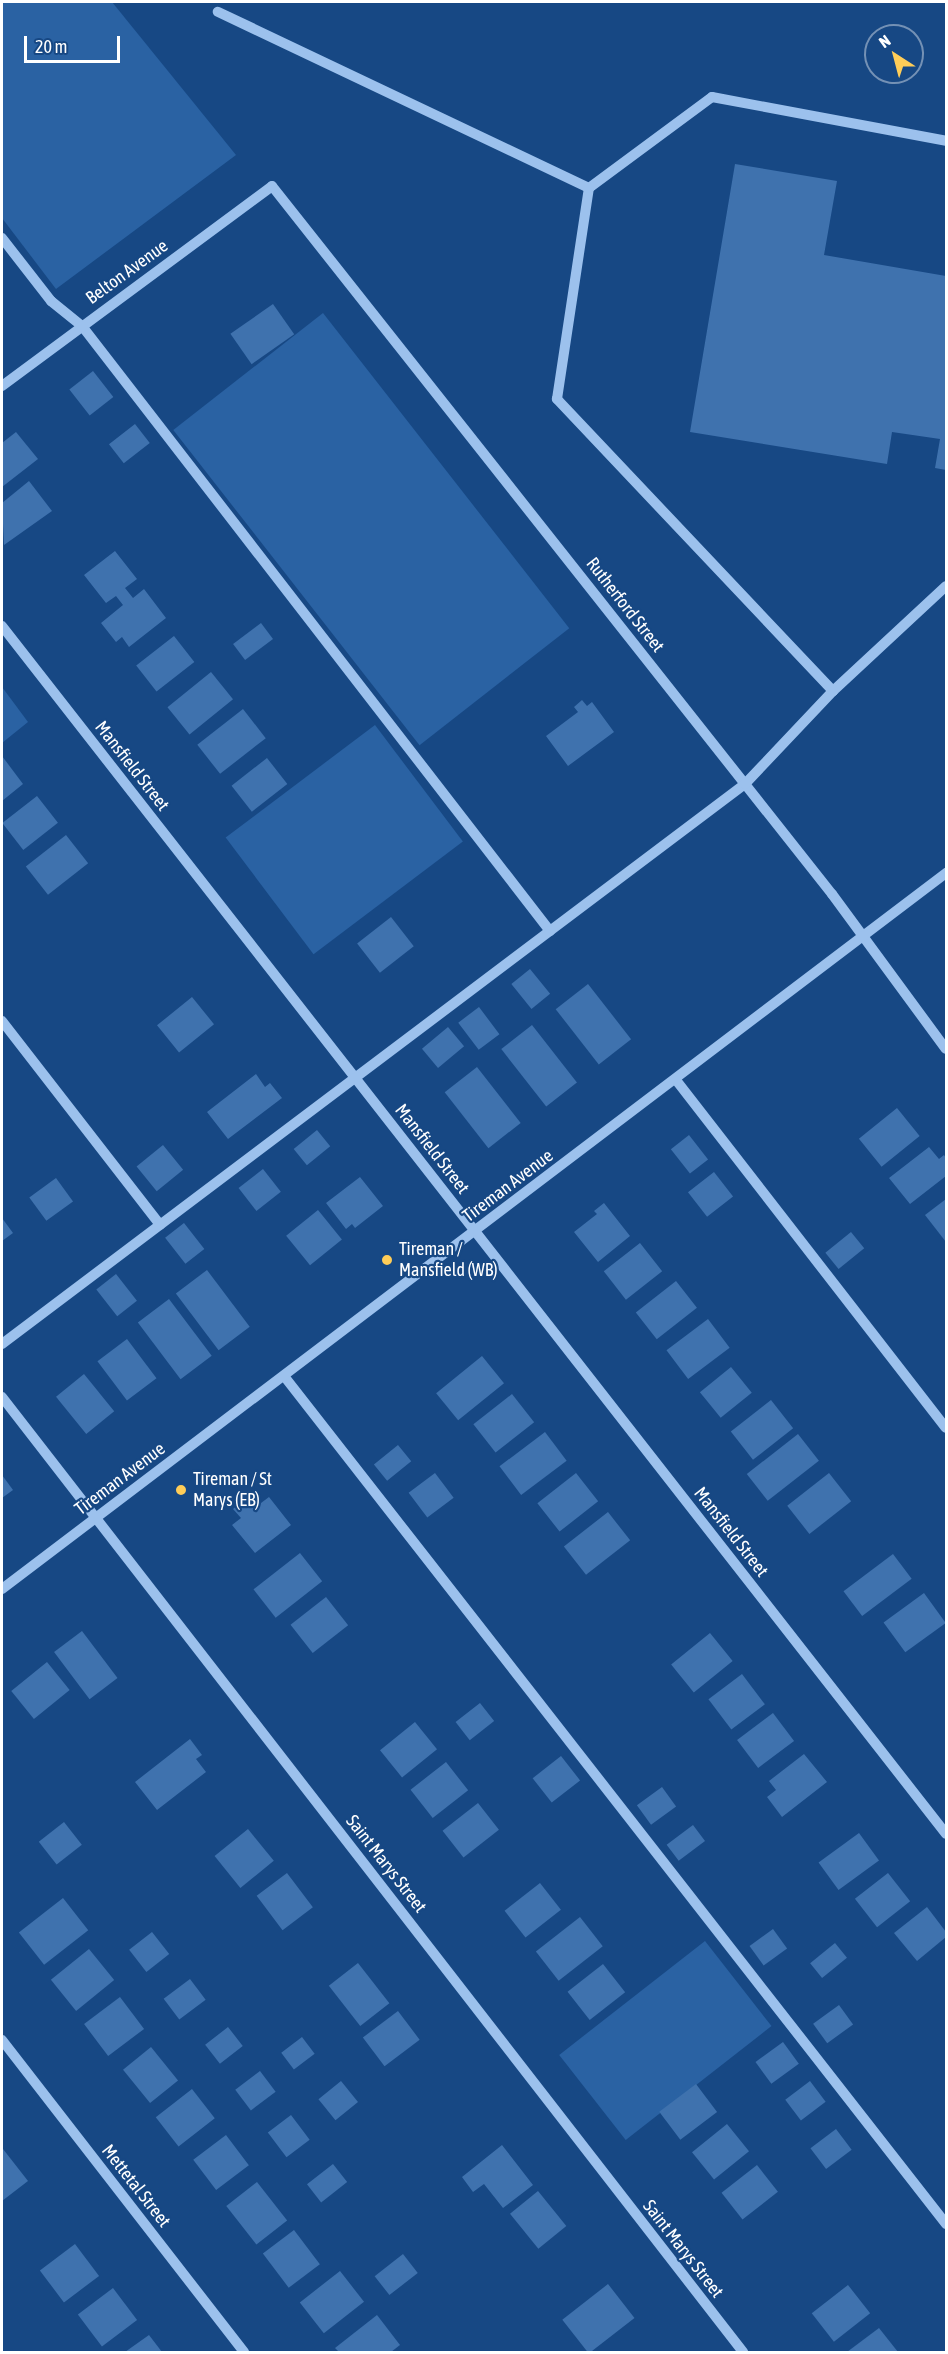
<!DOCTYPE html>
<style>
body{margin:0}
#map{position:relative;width:948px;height:2354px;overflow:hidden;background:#174884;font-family:"Asap Condensed",sans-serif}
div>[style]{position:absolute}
.green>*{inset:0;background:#2a62a3;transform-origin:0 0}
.building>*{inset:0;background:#3f72ae;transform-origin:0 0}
.minor>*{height:10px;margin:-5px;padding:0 5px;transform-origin:5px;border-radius:5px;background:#9cc1ed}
.dots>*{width:16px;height:16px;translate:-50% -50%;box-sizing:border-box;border:3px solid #174884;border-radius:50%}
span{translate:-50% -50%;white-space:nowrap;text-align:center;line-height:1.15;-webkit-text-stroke:4.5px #174884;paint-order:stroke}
.street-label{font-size:18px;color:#fff}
.poi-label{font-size:18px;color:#fff}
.left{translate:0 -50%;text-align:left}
.frame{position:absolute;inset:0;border:3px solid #fff;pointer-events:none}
.north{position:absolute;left:864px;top:24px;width:60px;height:60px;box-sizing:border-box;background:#174884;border:2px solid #7491b5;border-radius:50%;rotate:324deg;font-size:16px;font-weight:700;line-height:24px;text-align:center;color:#fff}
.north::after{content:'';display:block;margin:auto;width:21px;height:27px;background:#ffcd58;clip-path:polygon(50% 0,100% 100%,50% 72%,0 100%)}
.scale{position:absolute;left:24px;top:36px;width:96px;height:27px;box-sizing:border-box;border:3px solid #fff;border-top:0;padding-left:8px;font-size:18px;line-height:21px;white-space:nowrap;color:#fff;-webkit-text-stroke:4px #174884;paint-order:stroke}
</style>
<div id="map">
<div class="green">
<div style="clip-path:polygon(2px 2px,112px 2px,236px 155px,56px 289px,2px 218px)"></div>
<div style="left:323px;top:313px;width:400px;height:190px;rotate:52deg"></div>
<div style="clip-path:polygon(2px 687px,28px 722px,2px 743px)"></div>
<div style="left:375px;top:725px;width:146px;height:187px;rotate:53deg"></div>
<div style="left:705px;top:1941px;width:108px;height:185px;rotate:52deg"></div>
</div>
<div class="building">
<div style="clip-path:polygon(735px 164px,837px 181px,824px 255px,946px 276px,946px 470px,935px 468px,940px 439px,892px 432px,887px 464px,690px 432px)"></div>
<div style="left:273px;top:304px;width:37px;height:52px;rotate:55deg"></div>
<div style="left:93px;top:371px;width:33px;height:30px;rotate:52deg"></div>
<div style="left:135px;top:424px;width:24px;height:33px;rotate:52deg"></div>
<div style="clip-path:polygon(16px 432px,38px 459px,2px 487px,2px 443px)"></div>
<div style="clip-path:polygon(29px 481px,52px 511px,4px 545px,2px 503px)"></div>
<div style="clip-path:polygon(115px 551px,137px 579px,125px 588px,133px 598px,144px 589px,166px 618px,129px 647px,122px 637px,116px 642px,101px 623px,123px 605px,116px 596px,106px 603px,84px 575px)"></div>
<div style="left:261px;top:623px;width:20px;height:35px;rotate:53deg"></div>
<div style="left:174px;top:636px;width:33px;height:48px;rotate:52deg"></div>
<div style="left:211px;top:672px;width:35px;height:56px;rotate:51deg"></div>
<div style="clip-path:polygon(582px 700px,587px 706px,592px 702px,614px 732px,568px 766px,546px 736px,578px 712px,574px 707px)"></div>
<div style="left:243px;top:709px;width:37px;height:58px;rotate:52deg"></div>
<div style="clip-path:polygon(2px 756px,23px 784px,2px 801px)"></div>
<div style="left:267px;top:758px;width:33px;height:45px;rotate:52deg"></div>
<div style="left:37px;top:796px;width:34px;height:44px;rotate:52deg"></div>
<div style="left:66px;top:835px;width:36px;height:51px;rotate:52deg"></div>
<div style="left:391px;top:917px;width:37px;height:43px;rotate:52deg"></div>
<div style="left:530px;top:969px;width:32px;height:24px;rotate:51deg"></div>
<div style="left:588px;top:984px;width:70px;height:41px;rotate:52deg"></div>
<div style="left:192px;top:997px;width:35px;height:45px;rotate:51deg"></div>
<div style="left:479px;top:1007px;width:34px;height:26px;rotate:53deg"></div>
<div style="left:532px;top:1025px;width:73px;height:39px;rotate:52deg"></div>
<div style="left:448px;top:1027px;width:25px;height:34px;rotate:50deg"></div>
<div style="left:477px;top:1067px;width:71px;height:41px;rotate:52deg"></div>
<div style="clip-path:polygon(256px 1074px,265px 1087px,270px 1083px,282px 1098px,228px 1139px,207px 1112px)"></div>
<div style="left:897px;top:1108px;width:36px;height:49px;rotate:51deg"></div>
<div style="left:317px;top:1130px;width:21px;height:30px;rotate:51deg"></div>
<div style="left:689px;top:1135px;width:31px;height:23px;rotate:52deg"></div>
<div style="left:163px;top:1145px;width:32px;height:34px;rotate:51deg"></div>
<div style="clip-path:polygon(929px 1147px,939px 1159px,944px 1155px,946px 1158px,946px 1176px,910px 1204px,889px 1178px)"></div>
<div style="left:263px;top:1169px;width:29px;height:31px;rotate:52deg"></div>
<div style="left:714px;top:1172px;width:31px;height:33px;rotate:52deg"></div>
<div style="clip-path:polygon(360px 1177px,383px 1206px,355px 1228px,352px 1224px,346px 1229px,326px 1203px)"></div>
<div style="left:56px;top:1178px;width:29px;height:33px;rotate:54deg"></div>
<div style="clip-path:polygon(946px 1199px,946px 1242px,925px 1215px)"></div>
<div style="clip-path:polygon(604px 1203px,630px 1236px,598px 1262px,574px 1232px,597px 1214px,594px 1211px)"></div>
<div style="left:318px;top:1210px;width:38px;height:41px;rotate:51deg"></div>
<div style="clip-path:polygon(2px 1218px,13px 1233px,2px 1241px)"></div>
<div style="left:184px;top:1223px;width:33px;height:24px;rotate:52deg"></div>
<div style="left:851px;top:1232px;width:21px;height:33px;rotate:51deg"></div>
<div style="left:640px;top:1243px;width:36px;height:46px;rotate:52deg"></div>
<div style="left:207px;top:1270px;width:71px;height:39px;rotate:53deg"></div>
<div style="left:116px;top:1274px;width:34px;height:25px;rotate:52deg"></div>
<div style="left:676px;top:1281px;width:34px;height:51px;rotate:52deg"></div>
<div style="left:169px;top:1299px;width:71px;height:39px;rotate:53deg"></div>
<div style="left:708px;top:1319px;width:36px;height:52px;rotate:53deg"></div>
<div style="left:127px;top:1339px;width:49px;height:37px;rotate:53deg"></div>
<div style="left:482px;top:1356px;width:35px;height:59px;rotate:51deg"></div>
<div style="left:731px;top:1367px;width:33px;height:40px;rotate:51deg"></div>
<div style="left:84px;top:1374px;width:48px;height:36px;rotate:51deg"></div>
<div style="left:512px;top:1394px;width:36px;height:49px;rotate:52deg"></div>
<div style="left:771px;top:1400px;width:36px;height:51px;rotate:52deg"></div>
<div style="left:545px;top:1432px;width:36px;height:57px;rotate:53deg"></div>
<div style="left:798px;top:1434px;width:34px;height:65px;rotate:52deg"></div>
<div style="left:398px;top:1445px;width:21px;height:31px;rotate:51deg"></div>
<div style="left:435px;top:1473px;width:31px;height:33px;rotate:53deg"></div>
<div style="left:576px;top:1473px;width:36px;height:49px;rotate:52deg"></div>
<div style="left:829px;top:1473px;width:36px;height:53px;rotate:52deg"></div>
<div style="clip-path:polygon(2px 1475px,13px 1490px,2px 1498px)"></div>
<div style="clip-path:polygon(249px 1496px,257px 1506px,269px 1497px,291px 1525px,255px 1553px,232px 1525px,241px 1518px,233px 1509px)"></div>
<div style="left:608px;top:1512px;width:36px;height:56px;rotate:52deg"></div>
<div style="left:300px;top:1553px;width:36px;height:59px;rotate:52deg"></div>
<div style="left:893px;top:1554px;width:31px;height:62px;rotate:53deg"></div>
<div style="left:924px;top:1593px;width:37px;height:50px;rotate:54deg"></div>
<div style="left:326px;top:1597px;width:36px;height:45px;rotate:52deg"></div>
<div style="left:82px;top:1631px;width:59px;height:35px;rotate:53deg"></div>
<div style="left:710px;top:1633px;width:36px;height:50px;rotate:51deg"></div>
<div style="left:47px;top:1662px;width:36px;height:46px;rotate:51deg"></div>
<div style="left:742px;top:1674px;width:38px;height:42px;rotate:53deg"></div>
<div style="left:480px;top:1703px;width:23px;height:31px;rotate:52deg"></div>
<div style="left:773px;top:1713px;width:35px;height:45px;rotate:53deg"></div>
<div style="left:415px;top:1722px;width:35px;height:45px;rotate:51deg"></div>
<div style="clip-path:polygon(190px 1739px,202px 1755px,196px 1759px,206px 1772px,157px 1810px,135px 1782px)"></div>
<div style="clip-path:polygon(804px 1754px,827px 1782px,782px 1817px,767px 1797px,776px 1790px,769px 1781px)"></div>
<div style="left:561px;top:1756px;width:31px;height:36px;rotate:52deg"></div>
<div style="left:446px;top:1762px;width:36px;height:45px;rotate:52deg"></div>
<div style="left:662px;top:1787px;width:24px;height:31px;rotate:54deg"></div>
<div style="left:478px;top:1803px;width:34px;height:45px;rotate:52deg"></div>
<div style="left:64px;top:1822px;width:29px;height:32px;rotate:52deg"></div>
<div style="left:693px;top:1825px;width:20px;height:33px;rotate:53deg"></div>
<div style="left:248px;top:1829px;width:41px;height:43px;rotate:51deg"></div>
<div style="left:859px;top:1833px;width:34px;height:50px;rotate:54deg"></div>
<div style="left:287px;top:1873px;width:43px;height:38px;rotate:53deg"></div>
<div style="left:888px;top:1873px;width:36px;height:42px;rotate:52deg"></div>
<div style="left:540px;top:1883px;width:34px;height:45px;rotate:52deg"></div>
<div style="left:63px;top:1898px;width:41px;height:56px;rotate:52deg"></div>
<div style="clip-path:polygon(927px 1907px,946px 1932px,946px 1937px,917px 1961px,894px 1933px)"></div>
<div style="left:580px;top:1917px;width:37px;height:56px;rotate:52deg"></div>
<div style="left:773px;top:1929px;width:24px;height:29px;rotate:54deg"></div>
<div style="left:152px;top:1932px;width:28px;height:29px;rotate:52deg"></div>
<div style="left:835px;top:1943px;width:19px;height:32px;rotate:51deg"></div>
<div style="left:89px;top:1949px;width:40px;height:49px;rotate:51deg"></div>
<div style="left:358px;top:1963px;width:51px;height:37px;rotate:52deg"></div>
<div style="left:603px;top:1964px;width:36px;height:45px;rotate:52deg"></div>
<div style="left:190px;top:1979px;width:26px;height:33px;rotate:53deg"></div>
<div style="left:120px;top:1997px;width:40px;height:45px;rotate:53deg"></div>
<div style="left:839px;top:2005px;width:24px;height:32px;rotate:54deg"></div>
<div style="left:398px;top:2011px;width:36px;height:44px;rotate:53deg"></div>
<div style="left:228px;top:2027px;width:24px;height:29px;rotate:52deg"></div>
<div style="left:302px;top:2037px;width:21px;height:26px;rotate:53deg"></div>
<div style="left:783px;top:2042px;width:27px;height:34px;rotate:54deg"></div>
<div style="left:151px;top:2047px;width:43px;height:36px;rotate:51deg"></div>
<div style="left:260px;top:2071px;width:26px;height:31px;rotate:53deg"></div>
<div style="left:341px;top:2081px;width:27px;height:29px;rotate:51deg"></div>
<div style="left:810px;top:2081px;width:26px;height:31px;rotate:53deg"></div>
<div style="left:696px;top:2084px;width:35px;height:46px;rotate:53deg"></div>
<div style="left:192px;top:2089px;width:37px;height:46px;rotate:52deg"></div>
<div style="left:291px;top:2115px;width:31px;height:29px;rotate:53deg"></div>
<div style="left:727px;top:2124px;width:35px;height:45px;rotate:51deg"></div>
<div style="left:836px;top:2129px;width:26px;height:32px;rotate:53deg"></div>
<div style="left:226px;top:2135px;width:38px;height:41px;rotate:53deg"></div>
<div style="clip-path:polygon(502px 2145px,533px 2185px,503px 2208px,484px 2184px,473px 2192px,462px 2177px)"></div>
<div style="clip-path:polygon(3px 2149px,28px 2181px,2px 2201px,2px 2150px)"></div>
<div style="left:333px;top:2164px;width:23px;height:33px;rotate:52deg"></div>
<div style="left:757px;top:2165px;width:34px;height:45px;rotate:52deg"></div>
<div style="left:257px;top:2182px;width:49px;height:39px;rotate:52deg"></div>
<div style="left:538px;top:2191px;width:45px;height:36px;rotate:51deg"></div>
<div style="left:294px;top:2230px;width:43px;height:39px;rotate:53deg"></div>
<div style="left:75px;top:2244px;width:40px;height:44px;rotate:53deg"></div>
<div style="left:403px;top:2254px;width:24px;height:36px;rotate:52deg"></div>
<div style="left:340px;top:2271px;width:39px;height:51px;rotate:52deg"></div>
<div style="left:608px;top:2284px;width:43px;height:58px;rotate:52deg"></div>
<div style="left:848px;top:2285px;width:36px;height:46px;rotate:52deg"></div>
<div style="left:113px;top:2288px;width:40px;height:44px;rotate:53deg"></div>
<div style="clip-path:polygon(377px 2315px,400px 2345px,391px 2352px,339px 2352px,335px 2348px)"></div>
<div style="clip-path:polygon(879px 2328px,898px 2352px,847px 2352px)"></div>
<div style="clip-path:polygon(149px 2335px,162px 2352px,125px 2352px)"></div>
</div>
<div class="minor">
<div style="left:589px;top:188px;width:153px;rotate:-36.5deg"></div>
<div style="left:712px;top:97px;width:238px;rotate:10.6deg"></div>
<div style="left:2px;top:238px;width:80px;rotate:52.1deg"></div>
<div style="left:51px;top:301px;width:40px;rotate:39deg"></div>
<div style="left:82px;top:326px;width:765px;rotate:52.28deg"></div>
<div style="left:2px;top:386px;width:336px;rotate:-36.5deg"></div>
<div style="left:272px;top:186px;width:903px;rotate:51.66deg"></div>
<div style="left:832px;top:894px;width:192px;rotate:53.7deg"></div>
<div style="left:2px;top:626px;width:1533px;rotate:51.99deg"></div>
<div style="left:833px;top:691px;width:154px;rotate:-42.9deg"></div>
<div style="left:2px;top:1021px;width:258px;rotate:52.2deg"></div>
<div style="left:676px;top:1080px;width:440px;rotate:52.2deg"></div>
<div style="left:2px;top:1344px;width:930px;rotate:-37.01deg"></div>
<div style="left:745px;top:784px;width:128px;rotate:-46.6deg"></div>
<div style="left:833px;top:691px;width:402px;rotate:-133.4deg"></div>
<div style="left:557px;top:399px;width:213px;rotate:-81.4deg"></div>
<div style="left:589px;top:188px;width:411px;rotate:-154.6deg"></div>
<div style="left:284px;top:1376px;width:1076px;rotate:52.02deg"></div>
<div style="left:2px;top:1397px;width:1209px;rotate:52.19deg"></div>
<div style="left:2px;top:1589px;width:1185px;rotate:-37.18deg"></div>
<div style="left:2px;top:2040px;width:395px;rotate:52.2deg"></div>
</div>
<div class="dots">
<div style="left:387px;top:1260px;background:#ffcd58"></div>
<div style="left:181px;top:1490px;background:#ffcd58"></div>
</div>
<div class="street-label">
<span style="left:127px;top:272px;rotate:-36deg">Belton Avenue</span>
<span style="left:625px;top:605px;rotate:52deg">Rutherford Street</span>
<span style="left:132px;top:766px;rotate:52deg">Mansfield Street</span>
<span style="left:432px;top:1149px;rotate:52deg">Mansfield Street</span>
<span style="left:508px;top:1186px;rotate:-37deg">Tireman Avenue</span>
<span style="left:120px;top:1479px;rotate:-37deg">Tireman Avenue</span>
<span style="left:731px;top:1532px;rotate:52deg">Mansfield Street</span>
<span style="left:386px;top:1864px;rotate:52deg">Saint Marys Street</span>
<span style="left:136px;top:2186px;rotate:52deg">Mettetal Street</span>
<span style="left:683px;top:2249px;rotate:52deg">Saint Marys Street</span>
</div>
<div class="poi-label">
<span class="left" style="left:399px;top:1260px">Tireman /<br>Mansfield (WB)</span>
<span class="left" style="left:193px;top:1490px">Tireman / St<br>Marys (EB)</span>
</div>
<div class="frame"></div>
<div class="north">N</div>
<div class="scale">20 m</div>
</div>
